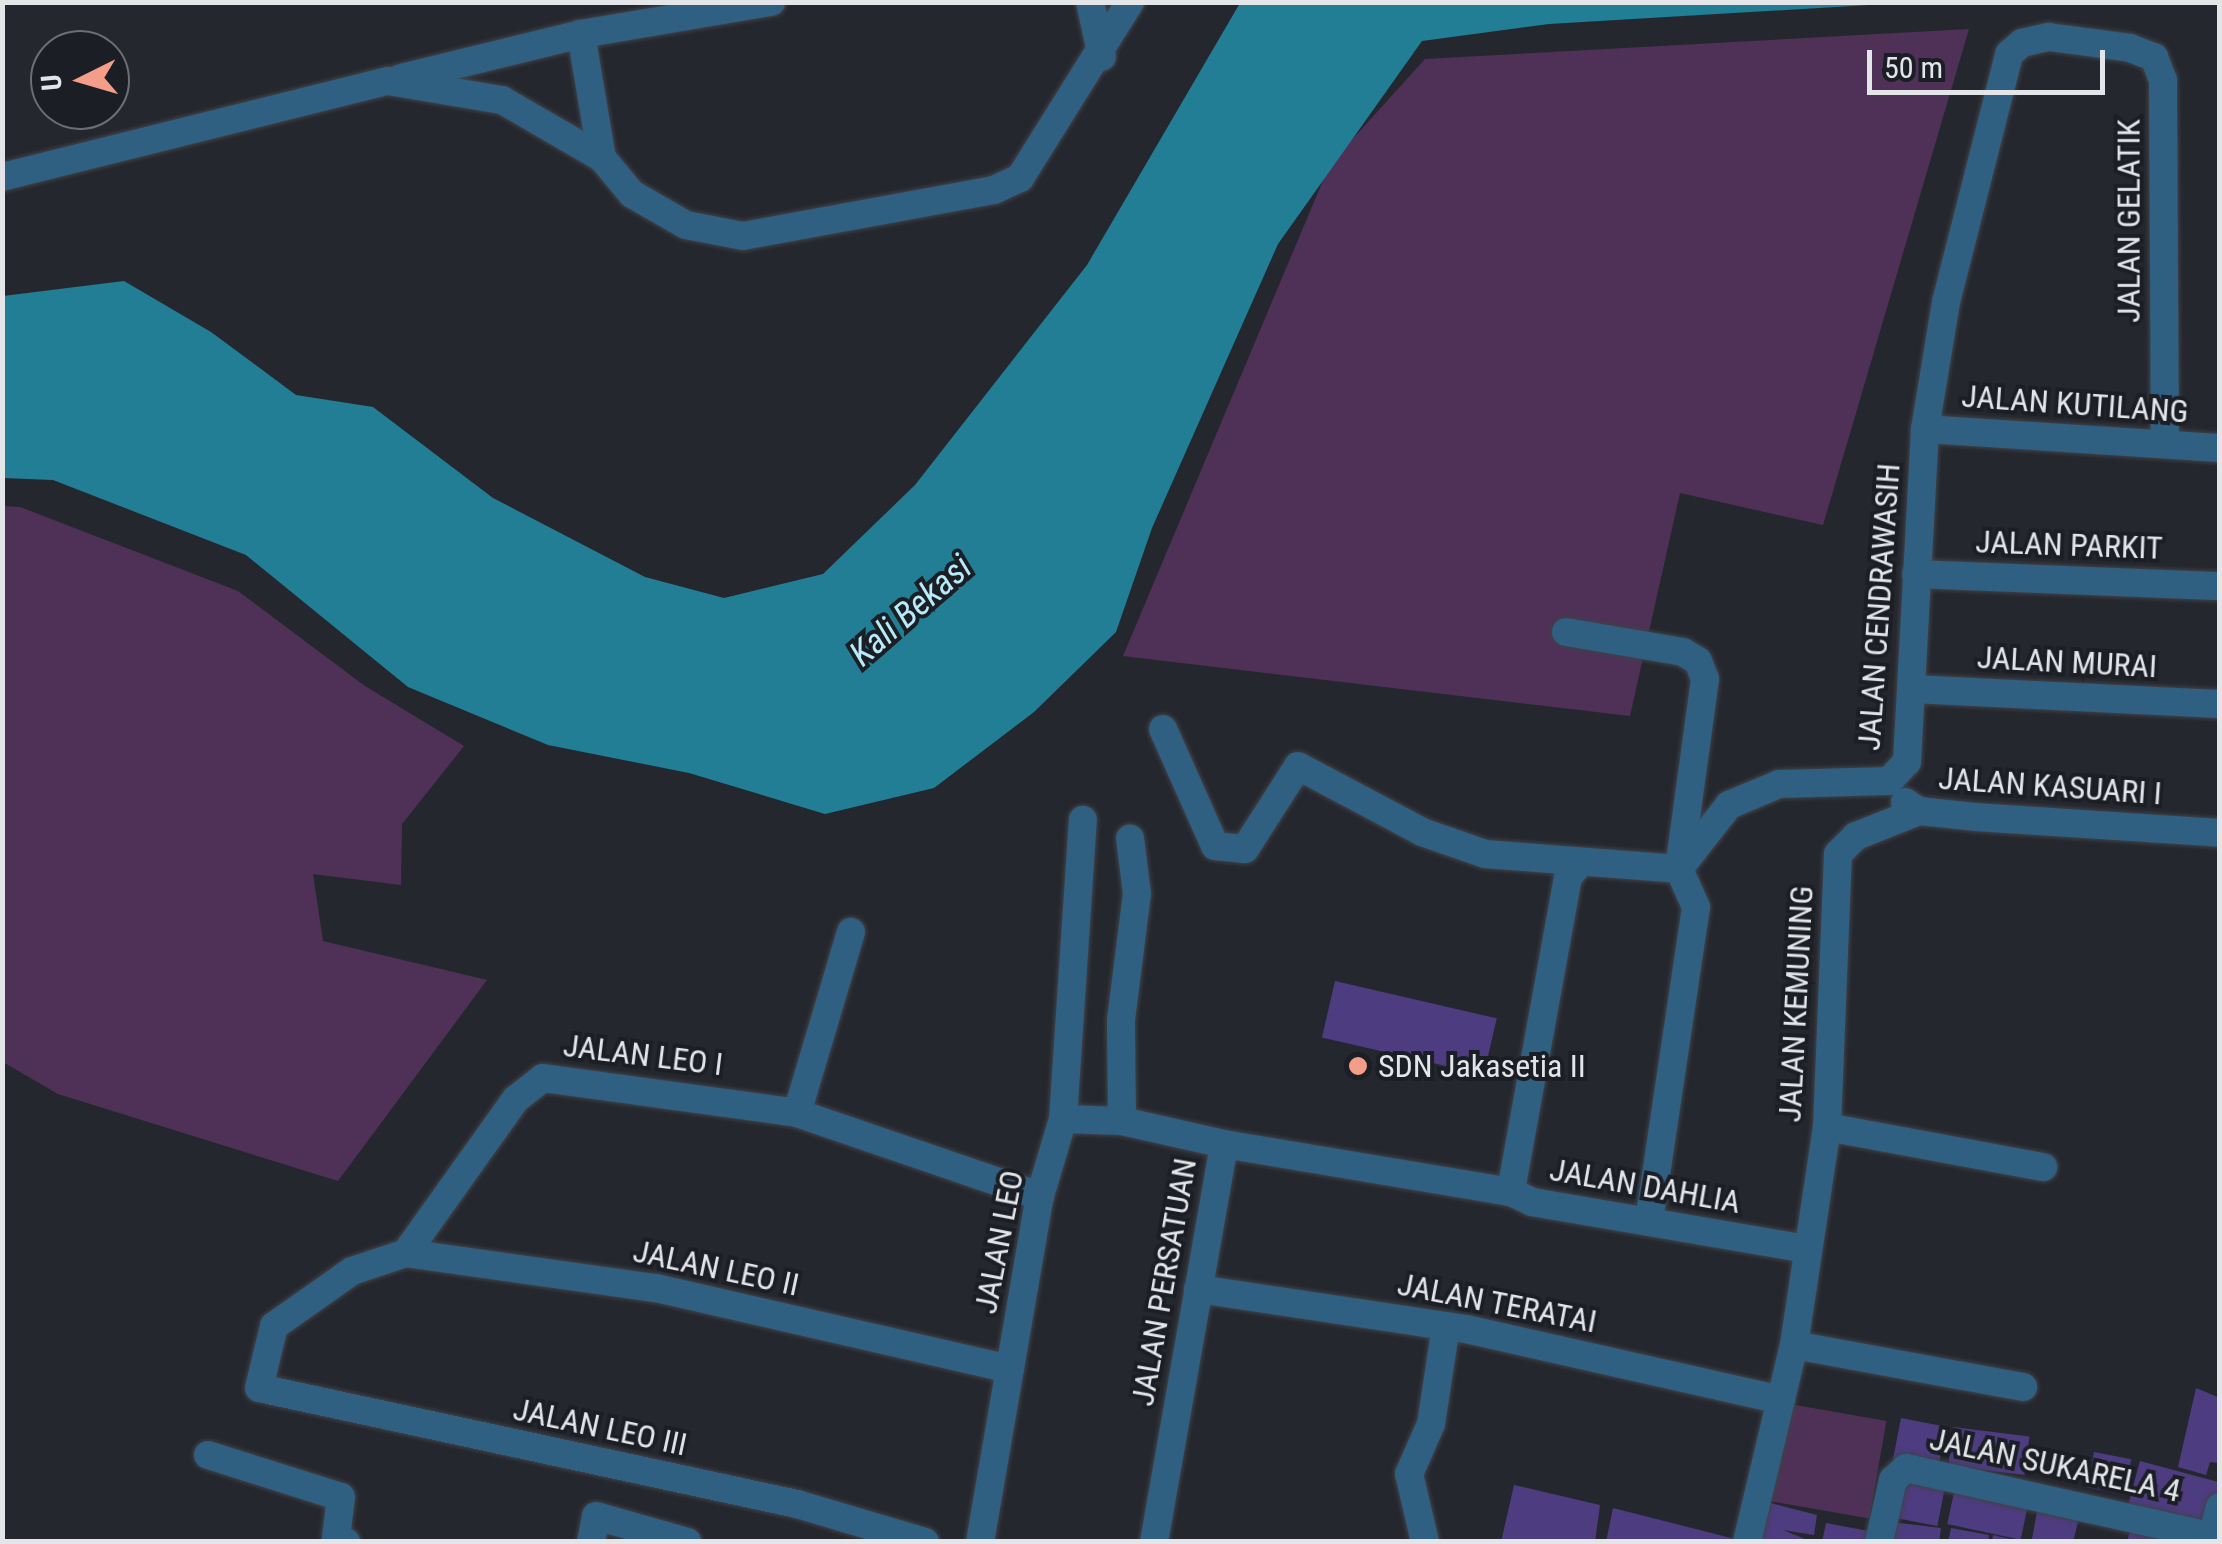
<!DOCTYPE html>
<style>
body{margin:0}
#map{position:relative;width:2222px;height:1544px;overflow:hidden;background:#25272e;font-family:"Roboto Condensed",sans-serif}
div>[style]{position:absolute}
.green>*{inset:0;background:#4f3158;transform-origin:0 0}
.water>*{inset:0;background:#227e94}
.building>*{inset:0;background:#4e3c80;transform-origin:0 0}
.roads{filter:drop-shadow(0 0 2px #404248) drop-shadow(0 0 2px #404248)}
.minor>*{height:28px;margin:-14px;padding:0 14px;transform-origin:14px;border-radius:14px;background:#2f5f81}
.dots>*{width:28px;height:28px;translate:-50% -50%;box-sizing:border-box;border:5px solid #1b1e24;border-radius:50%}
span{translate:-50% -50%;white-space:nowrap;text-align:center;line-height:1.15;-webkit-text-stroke:8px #1b1e24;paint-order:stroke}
.street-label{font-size:32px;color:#e3e5e9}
.poi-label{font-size:32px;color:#e3e5e9}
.left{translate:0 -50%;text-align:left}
.water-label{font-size:35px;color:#b7ebf9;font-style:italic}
.frame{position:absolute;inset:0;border:5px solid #e3e5e9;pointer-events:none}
.north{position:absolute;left:30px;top:30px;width:100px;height:100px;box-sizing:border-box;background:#1b1e24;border:2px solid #6b6e73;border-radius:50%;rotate:265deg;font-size:28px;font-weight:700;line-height:40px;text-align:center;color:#e3e5e9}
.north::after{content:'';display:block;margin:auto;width:35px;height:45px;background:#f49e8a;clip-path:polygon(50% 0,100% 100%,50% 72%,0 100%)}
.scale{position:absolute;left:1867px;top:50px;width:238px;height:45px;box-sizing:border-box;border:5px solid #e3e5e9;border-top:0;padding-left:12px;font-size:30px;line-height:35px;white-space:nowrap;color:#e3e5e9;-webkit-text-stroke:8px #1b1e24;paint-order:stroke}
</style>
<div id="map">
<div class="green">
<div style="clip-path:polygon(1969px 29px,1823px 525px,1680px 493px,1630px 716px,1123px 656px,1330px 164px,1425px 59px)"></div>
<div style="clip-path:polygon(3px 506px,20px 507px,238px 591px,365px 686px,464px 746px,402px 824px,401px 885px,313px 874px,323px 941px,487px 980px,338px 1181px,58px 1094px,3px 1062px)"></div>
<div style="left:1784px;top:1403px;width:104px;height:99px;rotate:10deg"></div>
</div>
<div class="water">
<div style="clip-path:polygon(1240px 3px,1902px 3px,1549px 24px,1422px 41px,1278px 244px,1152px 528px,1116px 632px,1034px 712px,934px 788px,825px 814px,689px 773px,548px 745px,408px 687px,246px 555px,53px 480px,3px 478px,3px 296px,124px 281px,211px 332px,296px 395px,373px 407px,493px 498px,645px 577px,724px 598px,823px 574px,915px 485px,1087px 265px)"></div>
</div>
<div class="building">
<div style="left:1335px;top:981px;width:166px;height:58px;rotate:13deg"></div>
<div style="clip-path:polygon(2196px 1388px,2220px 1398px,2220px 1463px,2210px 1462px,2206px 1475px,2178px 1467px)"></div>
<div style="left:1901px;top:1418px;width:46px;height:42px;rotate:11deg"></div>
<div style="left:1953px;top:1427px;width:77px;height:39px;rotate:7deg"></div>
<div style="left:2094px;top:1452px;width:38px;height:36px;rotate:11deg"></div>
<div style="left:2140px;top:1461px;width:83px;height:48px;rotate:15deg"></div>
<div style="left:1901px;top:1472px;width:46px;height:46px;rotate:11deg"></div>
<div style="left:1956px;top:1483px;width:75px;height:42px;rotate:12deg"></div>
<div style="clip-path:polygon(1514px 1485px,1600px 1505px,1595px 1542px,1501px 1542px)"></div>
<div style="clip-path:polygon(2039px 1501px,2081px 1510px,2073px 1542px,2032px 1539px)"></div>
<div style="clip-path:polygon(1766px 1502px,1817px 1515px,1814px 1535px,1783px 1530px,1812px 1542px,1756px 1542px)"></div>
<div style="clip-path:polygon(1613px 1508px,1739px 1540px,1738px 1542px,1606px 1542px)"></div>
<div style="clip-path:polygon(2133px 1520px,2204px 1542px,2127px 1542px)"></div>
<div style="clip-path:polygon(1891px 1522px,1941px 1528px,1939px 1542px,1887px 1542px)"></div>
<div style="clip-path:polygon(1826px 1523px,1874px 1532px,1872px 1542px,1822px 1542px)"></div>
<div style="clip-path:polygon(1951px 1528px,1989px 1535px,1988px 1542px,1948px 1542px)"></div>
<div style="clip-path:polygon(1993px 1535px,2015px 1540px,2015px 1542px,1992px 1542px)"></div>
</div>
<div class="roads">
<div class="minor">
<div style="left:1090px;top:2px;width:56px;rotate:77.7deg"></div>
<div style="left:581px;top:34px;width:126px;rotate:80.4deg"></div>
<div style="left:401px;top:78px;width:185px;rotate:-13.7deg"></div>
<div style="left:581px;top:34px;width:193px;rotate:-9.6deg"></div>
<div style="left:2px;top:177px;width:398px;rotate:-14deg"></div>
<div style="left:388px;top:81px;width:116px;rotate:9.5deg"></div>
<div style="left:502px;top:100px;width:116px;rotate:30.1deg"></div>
<div style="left:602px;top:158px;width:47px;rotate:50.2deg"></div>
<div style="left:632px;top:194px;width:62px;rotate:29.9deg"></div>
<div style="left:686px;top:225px;width:58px;rotate:10.9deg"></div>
<div style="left:743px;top:236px;width:255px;rotate:-10.4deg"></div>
<div style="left:994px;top:190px;width:29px;rotate:-25deg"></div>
<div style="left:1020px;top:178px;width:208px;rotate:-58deg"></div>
<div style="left:1925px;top:429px;width:296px;rotate:3.7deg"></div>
<div style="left:1916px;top:574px;width:304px;rotate:2.3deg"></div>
<div style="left:1566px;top:632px;width:119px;rotate:9.7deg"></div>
<div style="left:1683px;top:652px;width:17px;rotate:31deg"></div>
<div style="left:1698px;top:661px;width:19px;rotate:69deg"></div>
<div style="left:1705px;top:679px;width:192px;rotate:97.8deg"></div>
<div style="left:1679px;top:869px;width:42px;rotate:65.9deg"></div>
<div style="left:1696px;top:907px;width:317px;rotate:98.5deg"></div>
<div style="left:1911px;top:689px;width:309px;rotate:2.8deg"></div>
<div style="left:1163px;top:729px;width:128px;rotate:66deg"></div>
<div style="left:1215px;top:846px;width:30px;rotate:6deg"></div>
<div style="left:1245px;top:849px;width:98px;rotate:-57.4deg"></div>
<div style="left:1298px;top:766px;width:140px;rotate:28deg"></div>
<div style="left:1422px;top:832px;width:67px;rotate:19.2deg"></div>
<div style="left:1485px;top:854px;width:195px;rotate:4.4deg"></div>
<div style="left:1679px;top:869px;width:81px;rotate:-52deg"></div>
<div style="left:1729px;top:805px;width:54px;rotate:-22.8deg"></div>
<div style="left:1779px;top:784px;width:110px;rotate:-1.6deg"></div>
<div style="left:1889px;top:781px;width:26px;rotate:-47deg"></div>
<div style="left:1907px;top:762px;width:333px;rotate:-86.9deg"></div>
<div style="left:1925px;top:429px;width:129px;rotate:-80.6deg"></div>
<div style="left:1946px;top:302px;width:256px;rotate:-75.7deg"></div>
<div style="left:2009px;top:54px;width:17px;rotate:-40deg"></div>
<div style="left:2022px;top:43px;width:28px;rotate:-13deg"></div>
<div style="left:2049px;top:37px;width:82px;rotate:7.7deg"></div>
<div style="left:2130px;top:48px;width:26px;rotate:21deg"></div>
<div style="left:2154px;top:57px;width:25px;rotate:69deg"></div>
<div style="left:2163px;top:80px;width:364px;rotate:89.7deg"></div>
<div style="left:1905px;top:802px;width:17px;rotate:33deg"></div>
<div style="left:1919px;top:811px;width:56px;rotate:6.1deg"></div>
<div style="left:1975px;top:817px;width:246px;rotate:3.7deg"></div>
<div style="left:1579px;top:864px;width:17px;rotate:130deg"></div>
<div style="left:1568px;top:877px;width:320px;rotate:100.3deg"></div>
<div style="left:1511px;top:1192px;width:23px;rotate:25deg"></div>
<div style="left:1532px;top:1202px;width:278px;rotate:9.7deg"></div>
<div style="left:797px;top:1113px;width:189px;rotate:-73.4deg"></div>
<div style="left:1063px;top:1119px;width:59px;rotate:1.9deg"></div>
<div style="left:1122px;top:1121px;width:105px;rotate:12.7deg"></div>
<div style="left:1122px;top:1121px;width:101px;rotate:-90.6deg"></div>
<div style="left:1121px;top:1020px;width:127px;rotate:-82.8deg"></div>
<div style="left:1137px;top:894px;width:56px;rotate:-97.1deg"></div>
<div style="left:1827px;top:1127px;width:220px;rotate:10.5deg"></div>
<div style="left:406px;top:1253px;width:252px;rotate:8deg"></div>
<div style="left:656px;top:1288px;width:363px;rotate:12.9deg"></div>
<div style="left:1198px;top:1289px;width:271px;rotate:8.5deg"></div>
<div style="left:1466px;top:1329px;width:323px;rotate:12.7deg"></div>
<div style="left:1794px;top:1345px;width:233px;rotate:10.4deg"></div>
<div style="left:208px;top:1455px;width:139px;rotate:17.5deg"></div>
<div style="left:341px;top:1497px;width:41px;rotate:97deg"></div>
<div style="left:336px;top:1538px;width:11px;rotate:22deg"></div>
<div style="left:591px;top:1542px;width:26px;rotate:-79deg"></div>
<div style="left:596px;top:1516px;width:95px;rotate:15.9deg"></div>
<div style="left:925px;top:1542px;width:134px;rotate:-163.5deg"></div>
<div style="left:797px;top:1504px;width:550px;rotate:-167.83deg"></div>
<div style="left:259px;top:1388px;width:64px;rotate:-76.4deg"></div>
<div style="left:274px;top:1326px;width:95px;rotate:-35.2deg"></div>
<div style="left:352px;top:1271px;width:57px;rotate:-18.4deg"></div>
<div style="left:406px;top:1253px;width:189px;rotate:-54.5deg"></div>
<div style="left:516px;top:1099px;width:34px;rotate:-38deg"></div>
<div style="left:543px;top:1078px;width:256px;rotate:7.8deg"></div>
<div style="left:797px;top:1113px;width:257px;rotate:18.9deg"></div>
<div style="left:980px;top:1542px;width:351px;rotate:-80.2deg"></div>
<div style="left:1040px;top:1196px;width:80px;rotate:-73.4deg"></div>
<div style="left:1063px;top:1119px;width:300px;rotate:-86.2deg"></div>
<div style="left:1154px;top:1542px;width:404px;rotate:-80deg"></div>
<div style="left:1224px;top:1144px;width:291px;rotate:9.5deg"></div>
<div style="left:1425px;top:1542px;width:70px;rotate:-103.2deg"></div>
<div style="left:1409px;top:1474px;width:55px;rotate:-66.3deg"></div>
<div style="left:1431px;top:1424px;width:99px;rotate:-81.3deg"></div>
<div style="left:1747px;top:1542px;width:203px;rotate:-76.6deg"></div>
<div style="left:1794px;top:1345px;width:220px;rotate:-81.4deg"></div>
<div style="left:1827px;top:1127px;width:273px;rotate:-87.7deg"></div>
<div style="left:1838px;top:854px;width:25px;rotate:-45deg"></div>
<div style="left:1856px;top:836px;width:68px;rotate:-21.6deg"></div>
<div style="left:1879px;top:1542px;width:64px;rotate:-77.3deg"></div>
<div style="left:1893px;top:1480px;width:18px;rotate:-43deg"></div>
<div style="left:1906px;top:1468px;width:312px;rotate:12.6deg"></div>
<div style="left:2211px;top:1542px;width:36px;rotate:-76deg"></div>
</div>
</div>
<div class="dots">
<div style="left:1358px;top:1066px;background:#f49e8a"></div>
</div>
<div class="street-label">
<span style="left:2129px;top:221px;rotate:-90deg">JALAN GELATIK</span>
<span style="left:2075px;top:404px;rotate:4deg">JALAN KUTILANG</span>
<span style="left:2069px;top:545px;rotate:2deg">JALAN PARKIT</span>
<span style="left:1879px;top:607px;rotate:-86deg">JALAN CENDRAWASIH</span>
<span style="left:2067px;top:662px;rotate:3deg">JALAN MURAI</span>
<span style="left:2050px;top:786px;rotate:4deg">JALAN KASUARI I</span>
<span style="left:1796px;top:1004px;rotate:-87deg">JALAN KEMUNING</span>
<span style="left:643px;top:1055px;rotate:7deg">JALAN LEO I</span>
<span style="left:1645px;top:1186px;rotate:10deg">JALAN DAHLIA</span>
<span style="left:999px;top:1242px;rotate:-79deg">JALAN LEO</span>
<span style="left:716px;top:1268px;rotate:12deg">JALAN LEO II</span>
<span style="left:1164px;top:1282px;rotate:-80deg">JALAN PERSATUAN</span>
<span style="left:1497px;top:1303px;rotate:11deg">JALAN TERATAI</span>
<span style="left:600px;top:1427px;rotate:12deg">JALAN LEO III</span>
<span style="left:2055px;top:1465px;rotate:12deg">JALAN SUKARELA 4</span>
</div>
<div class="poi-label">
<span class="left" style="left:1378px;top:1066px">SDN Jakasetia II</span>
</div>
<div class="water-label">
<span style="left:911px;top:611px;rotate:-41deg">Kali Bekasi</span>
</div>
<div class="frame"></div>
<div class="north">U</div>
<div class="scale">50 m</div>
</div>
